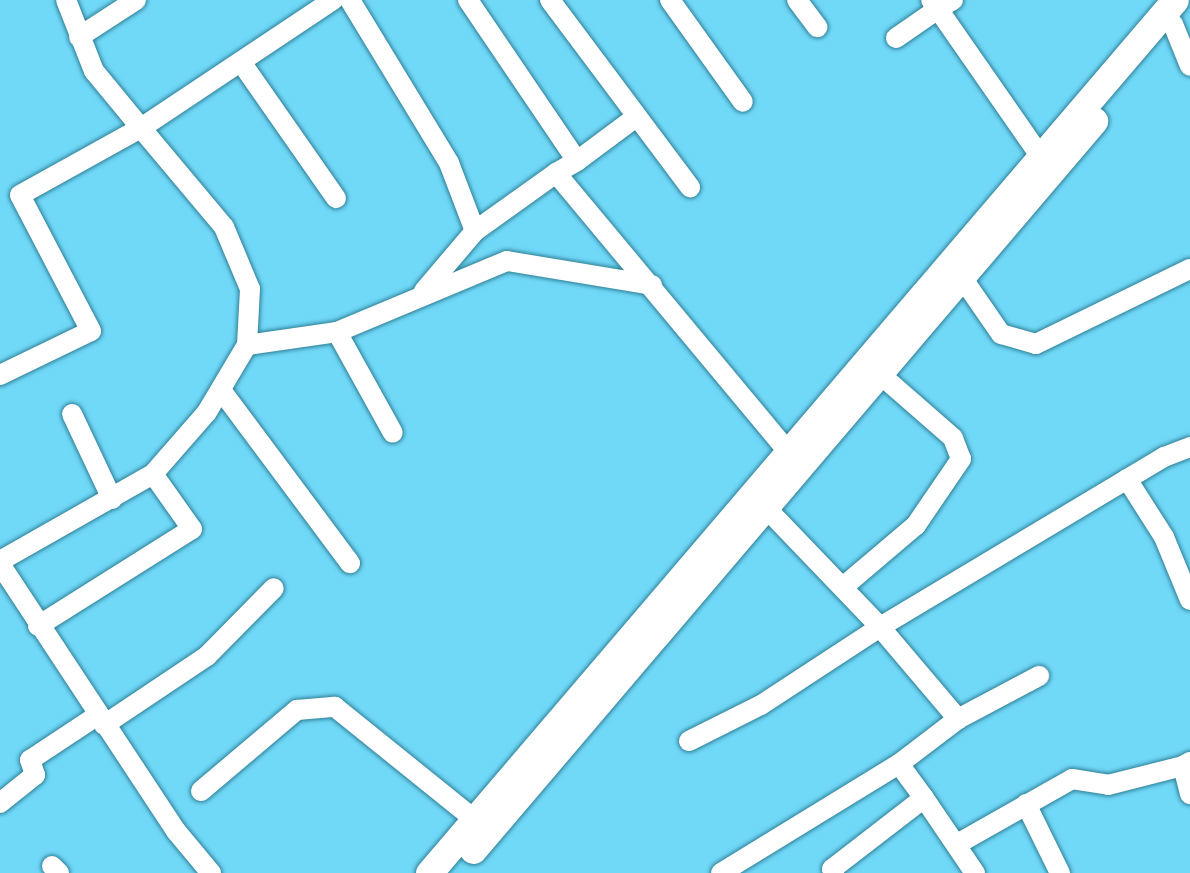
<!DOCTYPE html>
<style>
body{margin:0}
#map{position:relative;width:1190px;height:873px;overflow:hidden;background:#71d9f8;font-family:"Source Serif 4",serif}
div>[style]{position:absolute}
.roads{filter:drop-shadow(0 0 2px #2e7f96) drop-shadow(0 0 2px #2e7f96)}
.minor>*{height:20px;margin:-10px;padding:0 10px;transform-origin:10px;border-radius:10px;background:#fff}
.secondary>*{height:27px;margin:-13.5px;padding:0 13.5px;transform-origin:13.5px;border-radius:13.5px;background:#fff}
span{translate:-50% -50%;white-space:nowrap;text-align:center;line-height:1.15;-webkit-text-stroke:4.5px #71d9f8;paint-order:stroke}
</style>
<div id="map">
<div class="roads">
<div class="minor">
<div style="left:333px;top:0;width:231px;rotate:146.3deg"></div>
<div style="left:141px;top:128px;width:129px;rotate:50deg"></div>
<div style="left:224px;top:227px;width:67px;rotate:67.2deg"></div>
<div style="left:250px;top:289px;width:56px;rotate:93.1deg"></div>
<div style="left:247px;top:345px;width:91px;rotate:-8.2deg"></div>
<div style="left:337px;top:332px;width:184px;rotate:-22.7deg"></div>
<div style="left:507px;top:261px;width:147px;rotate:9.4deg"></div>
<div style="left:350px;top:0;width:191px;rotate:58.7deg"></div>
<div style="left:449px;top:163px;width:73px;rotate:69.1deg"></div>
<div style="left:468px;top:0;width:194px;rotate:55.9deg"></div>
<div style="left:577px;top:161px;width:72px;rotate:-36.6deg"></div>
<div style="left:550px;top:0;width:234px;rotate:53.2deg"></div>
<div style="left:670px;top:0;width:125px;rotate:54.4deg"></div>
<div style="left:797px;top:0;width:34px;rotate:53deg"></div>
<div style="left:953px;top:0;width:17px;rotate:149deg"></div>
<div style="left:938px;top:9px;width:180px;rotate:55.2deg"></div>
<div style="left:1173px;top:24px;width:45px;rotate:68deg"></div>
<div style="left:79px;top:37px;width:68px;rotate:-33deg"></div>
<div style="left:896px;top:38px;width:51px;rotate:-34.6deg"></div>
<div style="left:938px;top:9px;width:11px;rotate:-128deg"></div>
<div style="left:241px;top:62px;width:166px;rotate:55.1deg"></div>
<div style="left:577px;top:161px;width:24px;rotate:150deg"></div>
<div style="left:556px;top:173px;width:362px;rotate:50.2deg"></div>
<div style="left:963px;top:279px;width:67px;rotate:55.4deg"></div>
<div style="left:1001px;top:334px;width:36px;rotate:16deg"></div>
<div style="left:1036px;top:344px;width:171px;rotate:-26deg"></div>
<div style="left:424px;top:291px;width:79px;rotate:-49.6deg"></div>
<div style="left:475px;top:231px;width:100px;rotate:-35.6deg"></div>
<div style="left:337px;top:332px;width:115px;rotate:61deg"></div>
<div style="left:0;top:375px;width:101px;rotate:-25.8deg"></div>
<div style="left:91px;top:331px;width:153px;rotate:-117.6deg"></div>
<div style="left:20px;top:195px;width:138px;rotate:-29deg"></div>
<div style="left:141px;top:128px;width:74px;rotate:-129.5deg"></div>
<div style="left:94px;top:71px;width:76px;rotate:-111.5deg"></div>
<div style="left:221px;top:390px;width:216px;rotate:53.3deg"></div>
<div style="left:72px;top:414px;width:94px;rotate:64.8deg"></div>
<div style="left:1127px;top:479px;width:69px;rotate:57.5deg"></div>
<div style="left:1164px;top:537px;width:68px;rotate:67.6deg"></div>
<div style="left:767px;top:509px;width:163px;rotate:46.2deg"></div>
<div style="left:880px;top:627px;width:331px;rotate:-30.9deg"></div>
<div style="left:1164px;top:457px;width:28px;rotate:-21deg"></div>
<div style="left:0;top:561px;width:176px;rotate:-29.6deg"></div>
<div style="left:153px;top:474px;width:82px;rotate:-48.9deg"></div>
<div style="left:207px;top:412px;width:78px;rotate:-59.2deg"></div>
<div style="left:0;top:564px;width:320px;rotate:56.6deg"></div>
<div style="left:176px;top:831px;width:55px;rotate:50.2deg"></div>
<div style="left:843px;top:587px;width:96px;rotate:-40.3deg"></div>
<div style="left:916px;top:525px;width:80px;rotate:-55.7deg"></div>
<div style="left:961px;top:459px;width:22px;rotate:-111deg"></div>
<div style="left:953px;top:438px;width:96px;rotate:-138.8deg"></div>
<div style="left:38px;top:626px;width:182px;rotate:-32.2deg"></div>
<div style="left:192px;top:529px;width:67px;rotate:-125.3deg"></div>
<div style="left:958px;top:719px;width:92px;rotate:-28deg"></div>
<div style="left:104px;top:725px;width:124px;rotate:-33.8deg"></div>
<div style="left:207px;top:656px;width:95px;rotate:-45.4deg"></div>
<div style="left:689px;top:741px;width:80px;rotate:-26.6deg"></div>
<div style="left:761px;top:705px;width:142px;rotate:-33.2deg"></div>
<div style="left:880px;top:627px;width:121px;rotate:49.7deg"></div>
<div style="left:958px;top:719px;width:74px;rotate:142.7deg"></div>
<div style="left:899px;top:764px;width:42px;rotate:53.7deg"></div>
<div style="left:924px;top:798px;width:116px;rotate:142.3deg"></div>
<div style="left:832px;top:869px;width:4px;rotate:63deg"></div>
<div style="left:1190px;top:762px;width:8px;rotate:150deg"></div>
<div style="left:1183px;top:766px;width:29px;rotate:76deg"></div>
<div style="left:201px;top:791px;width:126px;rotate:-40.2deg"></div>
<div style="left:297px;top:710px;width:38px;rotate:-5deg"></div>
<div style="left:335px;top:707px;width:180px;rotate:38.9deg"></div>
<div style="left:924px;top:798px;width:91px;rotate:55.8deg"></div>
<div style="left:0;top:803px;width:45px;rotate:-38.7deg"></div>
<div style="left:35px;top:775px;width:16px;rotate:-108deg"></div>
<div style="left:30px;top:760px;width:82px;rotate:-33.5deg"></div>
<div style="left:1026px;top:804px;width:77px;rotate:63.8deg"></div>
<div style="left:959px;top:843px;width:130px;rotate:-29.5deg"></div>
<div style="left:1072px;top:779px;width:36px;rotate:9deg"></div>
<div style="left:1108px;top:785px;width:77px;rotate:-14.2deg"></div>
<div style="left:52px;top:866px;width:10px;rotate:45deg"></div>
<div style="left:721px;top:873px;width:209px;rotate:-31.5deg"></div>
</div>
<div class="secondary">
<div style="left:473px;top:850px;width:958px;rotate:-49.57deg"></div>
<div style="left:429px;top:873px;width:1148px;rotate:-49.49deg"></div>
</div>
</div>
</div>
